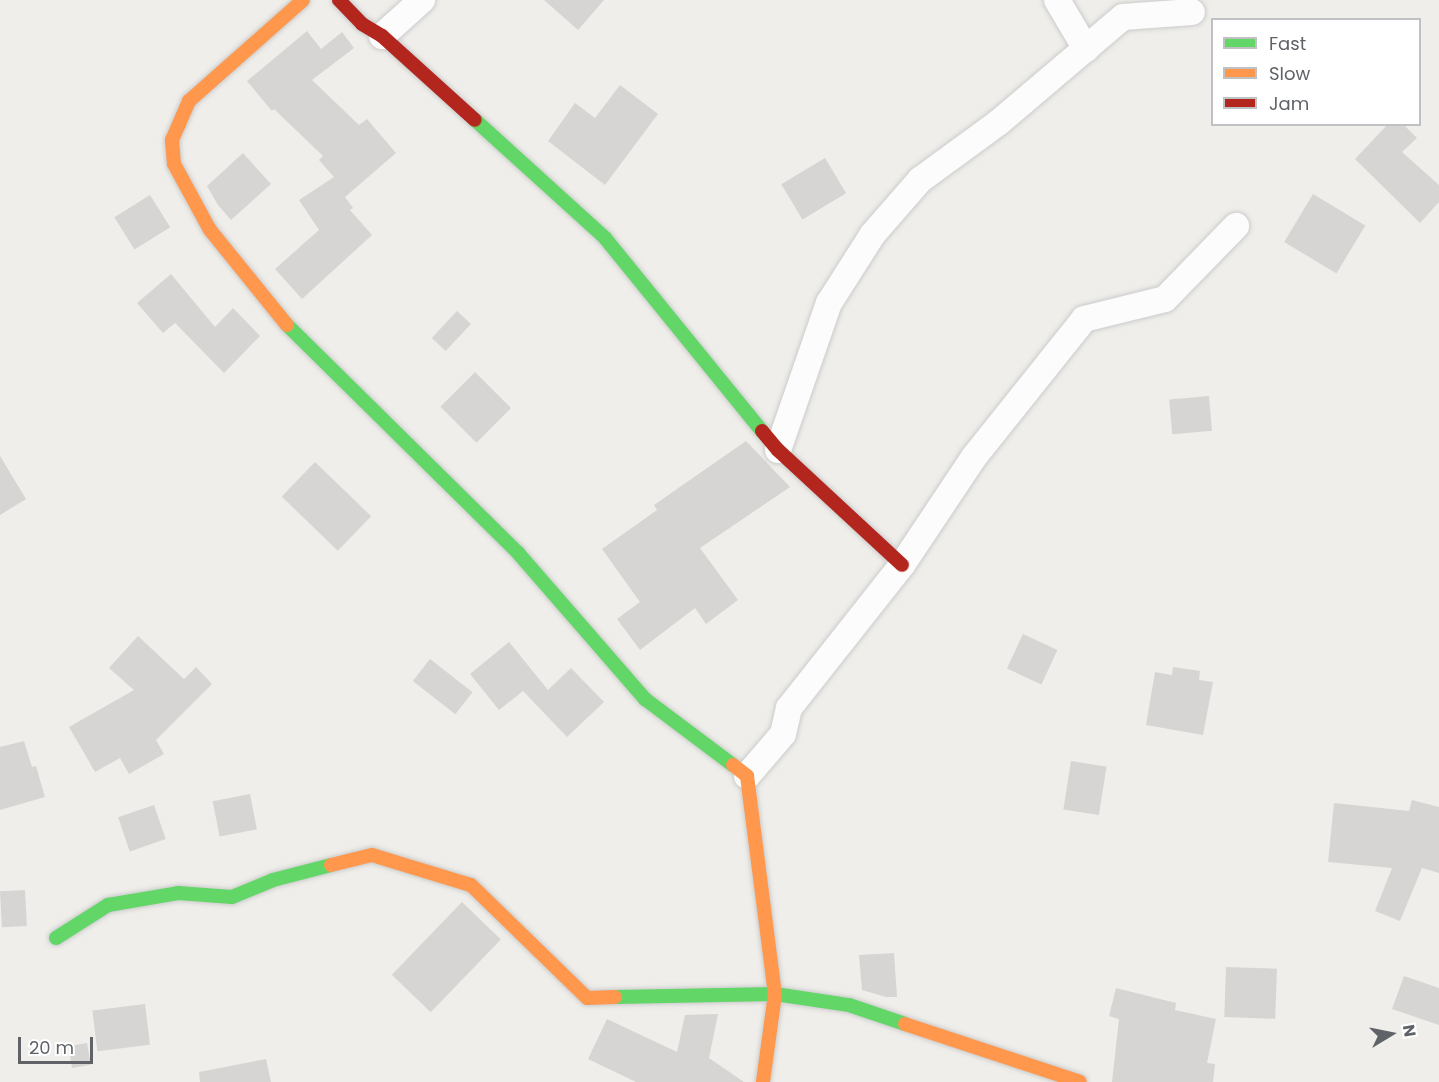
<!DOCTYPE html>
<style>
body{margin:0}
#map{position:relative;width:1439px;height:1082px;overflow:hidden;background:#efeeea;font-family:Poppins,sans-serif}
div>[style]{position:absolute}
.building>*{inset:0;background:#d6d5d3;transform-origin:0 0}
.roads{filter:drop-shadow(0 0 2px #cbcccc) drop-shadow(0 0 2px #cbcccc)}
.street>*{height:26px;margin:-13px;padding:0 13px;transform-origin:13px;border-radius:13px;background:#fdfcfc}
.fast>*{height:14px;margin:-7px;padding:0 7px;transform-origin:7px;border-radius:7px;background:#63d668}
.slow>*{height:14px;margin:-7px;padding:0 7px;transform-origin:7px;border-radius:7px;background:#ff974d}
.jam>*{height:14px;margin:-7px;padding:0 7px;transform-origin:7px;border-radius:7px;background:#b3261e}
span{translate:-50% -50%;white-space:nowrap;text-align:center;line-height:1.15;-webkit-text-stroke:6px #fff;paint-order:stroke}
.legend{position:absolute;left:1211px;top:18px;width:210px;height:108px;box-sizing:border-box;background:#fff;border:2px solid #bfc1c3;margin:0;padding:8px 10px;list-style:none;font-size:18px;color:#5f6368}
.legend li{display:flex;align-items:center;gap:12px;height:30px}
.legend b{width:30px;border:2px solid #bfc1c3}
.north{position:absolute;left:1361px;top:1004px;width:60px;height:60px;-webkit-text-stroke:4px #fff;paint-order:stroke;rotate:80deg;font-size:16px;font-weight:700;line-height:24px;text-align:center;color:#5f6368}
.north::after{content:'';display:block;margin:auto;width:21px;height:27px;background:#5f6368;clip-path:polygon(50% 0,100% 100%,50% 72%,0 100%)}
.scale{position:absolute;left:18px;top:1037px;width:75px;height:27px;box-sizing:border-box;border:3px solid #5f6368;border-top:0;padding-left:8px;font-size:18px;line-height:21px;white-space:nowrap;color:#5f6368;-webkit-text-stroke:4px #fff;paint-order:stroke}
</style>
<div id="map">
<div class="building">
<div style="clip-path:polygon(544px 0,604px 0,578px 30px)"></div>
<div style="clip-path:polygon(307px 31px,321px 49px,342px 32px,354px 48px,312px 80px,359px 125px,367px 119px,396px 153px,345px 197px,353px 208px,350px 210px,372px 235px,302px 299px,275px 269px,319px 230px,299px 200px,334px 177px,319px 160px,323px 156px,274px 109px,272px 111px,247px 81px)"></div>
<div style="clip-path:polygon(620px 85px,658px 114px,605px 185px,548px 141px,575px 103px,595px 118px)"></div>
<div style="clip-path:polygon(1388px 124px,1403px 124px,1417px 138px,1402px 152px,1439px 185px,1439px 202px,1420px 223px,1355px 159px)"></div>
<div style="clip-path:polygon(243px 153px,271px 184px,231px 220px,218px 205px,207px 186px)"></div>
<div style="left:825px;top:158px;width:41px;height:51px;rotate:59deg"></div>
<div style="left:1313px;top:194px;width:61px;height:56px;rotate:31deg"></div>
<div style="left:150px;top:195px;width:38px;height:42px;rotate:58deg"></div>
<div style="clip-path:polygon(171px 274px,215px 327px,233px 308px,260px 336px,224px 373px,175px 323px,163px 333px,137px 303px)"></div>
<div style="left:457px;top:311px;width:19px;height:37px;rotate:43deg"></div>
<div style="left:475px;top:372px;width:51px;height:49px;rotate:45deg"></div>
<div style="left:1209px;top:396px;width:35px;height:40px;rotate:85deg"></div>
<div style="clip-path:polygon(746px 441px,790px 487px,700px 548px,738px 600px,706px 624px,695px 608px,640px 650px,617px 619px,640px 602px,602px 549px,657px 510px,654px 505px)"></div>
<div style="clip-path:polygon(0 456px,26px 499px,0 515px)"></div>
<div style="left:315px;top:462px;width:78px;height:48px;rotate:44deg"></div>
<div style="left:1023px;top:634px;width:38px;height:38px;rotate:25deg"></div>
<div style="clip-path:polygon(138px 636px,184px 679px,196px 667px,212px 684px,156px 740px,164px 754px,129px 774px,120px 758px,95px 772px,69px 727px,134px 690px,109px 668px)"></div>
<div style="clip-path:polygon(509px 642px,548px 690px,571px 668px,604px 702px,567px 737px,523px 691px,499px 710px,470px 674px)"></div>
<div style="left:430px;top:659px;width:54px;height:28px;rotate:38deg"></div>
<div style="clip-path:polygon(1173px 667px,1200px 671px,1199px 680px,1213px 682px,1203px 735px,1146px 725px,1155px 672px,1172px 675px)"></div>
<div style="clip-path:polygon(24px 741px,32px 767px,36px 766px,45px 797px,0 810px,0 747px)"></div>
<div style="left:1071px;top:761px;width:36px;height:49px;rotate:9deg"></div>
<div style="left:250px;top:794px;width:36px;height:38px;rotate:79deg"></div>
<div style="clip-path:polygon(1412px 800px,1439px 807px,1439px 873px,1422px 868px,1400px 921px,1375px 911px,1392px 868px,1328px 862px,1334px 803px,1409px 811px)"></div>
<div style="left:154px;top:805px;width:36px;height:38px;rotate:71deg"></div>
<div style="left:25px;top:890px;width:36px;height:25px;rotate:87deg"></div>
<div style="left:462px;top:902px;width:54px;height:101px;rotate:44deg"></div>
<div style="clip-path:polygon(894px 953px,897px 997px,886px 997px,862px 990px,859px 955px)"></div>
<div style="left:1226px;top:967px;width:51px;height:50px;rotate:2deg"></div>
<div style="clip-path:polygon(1404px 976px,1439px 988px,1439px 1025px,1392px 1009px)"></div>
<div style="clip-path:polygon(1116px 988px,1176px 1003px,1175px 1010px,1216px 1019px,1207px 1063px,1215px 1064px,1213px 1082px,1112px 1082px,1119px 1019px,1109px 1016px)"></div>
<div style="left:145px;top:1004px;width:41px;height:53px;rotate:83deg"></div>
<div style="clip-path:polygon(718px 1014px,709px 1058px,744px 1082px,636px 1082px,588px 1059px,607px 1019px,677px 1052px,685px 1015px)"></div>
<div style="left:87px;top:1043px;width:22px;height:19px;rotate:80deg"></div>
<div style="clip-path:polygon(266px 1059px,271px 1082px,200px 1082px,199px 1072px)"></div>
</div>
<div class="roads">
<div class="street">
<div style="left:1057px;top:0;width:57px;rotate:59.4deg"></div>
<div style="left:382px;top:36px;width:54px;rotate:-42deg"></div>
<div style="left:778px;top:450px;width:156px;rotate:-70.9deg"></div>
<div style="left:829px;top:303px;width:82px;rotate:-57.5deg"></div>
<div style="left:873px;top:234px;width:72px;rotate:-49deg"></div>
<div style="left:920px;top:180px;width:97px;rotate:-36.2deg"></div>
<div style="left:998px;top:123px;width:164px;rotate:-40.3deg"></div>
<div style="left:1123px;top:17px;width:69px;rotate:-4.1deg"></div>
<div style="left:747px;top:776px;width:55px;rotate:-49.4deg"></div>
<div style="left:783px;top:734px;width:27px;rotate:-77deg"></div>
<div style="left:789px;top:708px;width:182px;rotate:-51.7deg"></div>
<div style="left:902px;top:565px;width:130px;rotate:-56.3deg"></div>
<div style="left:974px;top:457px;width:176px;rotate:-51.4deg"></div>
<div style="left:1084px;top:319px;width:83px;rotate:-13.9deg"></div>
<div style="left:1165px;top:299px;width:102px;rotate:-45.8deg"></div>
</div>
<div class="fast">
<div style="left:475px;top:120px;width:176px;rotate:42.2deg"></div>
<div style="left:605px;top:238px;width:249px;rotate:50.9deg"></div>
<div style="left:287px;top:325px;width:325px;rotate:44.6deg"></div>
<div style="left:518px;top:553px;width:194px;rotate:49deg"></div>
<div style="left:645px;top:699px;width:110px;rotate:36.9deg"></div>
<div style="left:56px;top:938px;width:62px;rotate:-32.4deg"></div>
<div style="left:108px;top:905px;width:71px;rotate:-9.7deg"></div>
<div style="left:178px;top:893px;width:54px;rotate:4.2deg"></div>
<div style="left:232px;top:897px;width:44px;rotate:-22.5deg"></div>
<div style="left:273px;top:880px;width:60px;rotate:-14.5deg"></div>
<div style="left:615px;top:997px;width:160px;rotate:-1.1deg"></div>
<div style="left:775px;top:994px;width:75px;rotate:8.5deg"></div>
<div style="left:849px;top:1005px;width:59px;rotate:18.7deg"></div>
</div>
<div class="slow">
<div style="left:287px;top:325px;width:122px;rotate:-129deg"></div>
<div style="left:210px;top:230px;width:75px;rotate:-118.6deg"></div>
<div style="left:174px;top:164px;width:24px;rotate:-95deg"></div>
<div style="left:172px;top:140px;width:43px;rotate:-66.4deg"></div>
<div style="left:189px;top:101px;width:152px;rotate:-41.5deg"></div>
<div style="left:733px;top:765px;width:18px;rotate:38deg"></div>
<div style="left:747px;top:776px;width:220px;rotate:82.7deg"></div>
<div style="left:775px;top:994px;width:89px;rotate:97.8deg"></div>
<div style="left:331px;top:865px;width:42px;rotate:-13.7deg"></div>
<div style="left:372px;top:855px;width:103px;rotate:16.9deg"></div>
<div style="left:471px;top:885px;width:162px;rotate:44.2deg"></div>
<div style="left:587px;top:998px;width:28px;rotate:-2deg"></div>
<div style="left:905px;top:1024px;width:184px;rotate:18.3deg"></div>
</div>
<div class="jam">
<div style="left:339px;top:0;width:33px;rotate:46deg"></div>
<div style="left:362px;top:24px;width:23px;rotate:31deg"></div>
<div style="left:382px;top:36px;width:125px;rotate:42.1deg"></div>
<div style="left:762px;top:431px;width:25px;rotate:50deg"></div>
<div style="left:778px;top:450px;width:169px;rotate:42.8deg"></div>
</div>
</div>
<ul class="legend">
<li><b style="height:8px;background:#63d668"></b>Fast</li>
<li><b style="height:8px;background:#ff974d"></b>Slow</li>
<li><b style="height:8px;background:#b3261e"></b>Jam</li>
</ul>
<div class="north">N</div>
<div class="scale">20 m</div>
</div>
